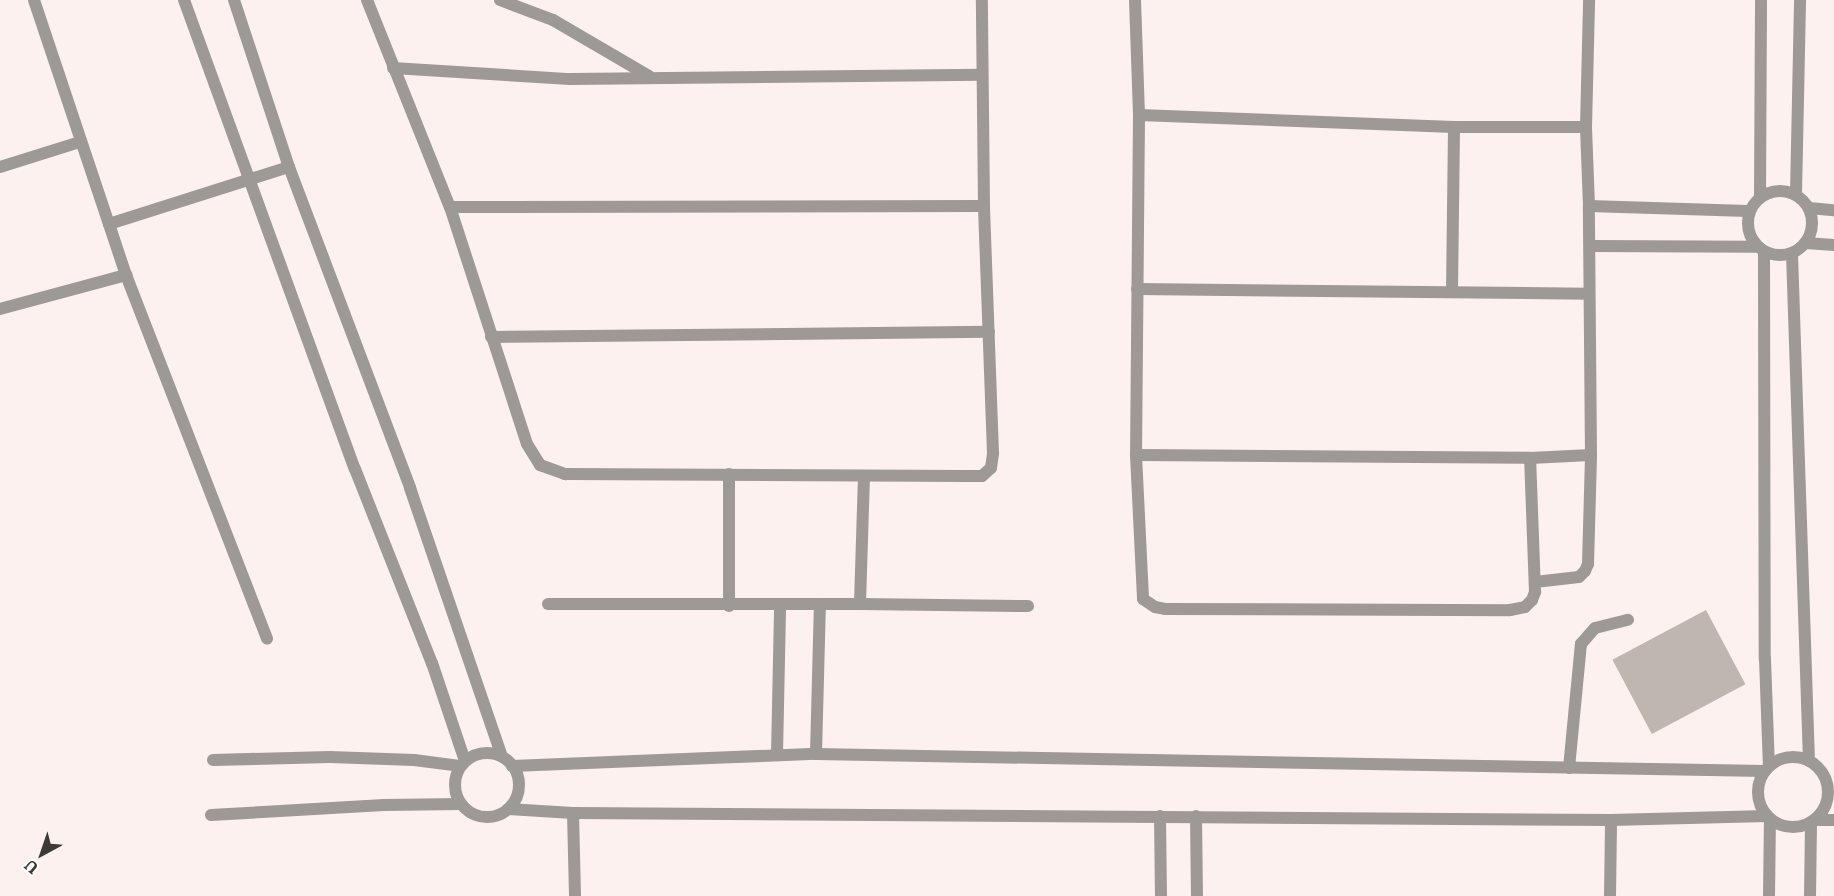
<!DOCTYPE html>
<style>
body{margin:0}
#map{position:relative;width:1834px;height:896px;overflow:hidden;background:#fcf1ee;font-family:Literata,serif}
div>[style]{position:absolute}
.building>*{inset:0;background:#bfb5b1;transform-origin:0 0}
.service>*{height:12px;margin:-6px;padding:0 6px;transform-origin:6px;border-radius:6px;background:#9d9997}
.minor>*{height:12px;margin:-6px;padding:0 6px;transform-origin:6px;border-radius:6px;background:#9d9997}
.minor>.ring{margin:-6px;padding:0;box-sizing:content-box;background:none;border:12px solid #9d9997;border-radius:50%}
span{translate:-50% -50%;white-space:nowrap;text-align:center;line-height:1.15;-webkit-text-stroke:4.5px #fff;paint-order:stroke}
.north{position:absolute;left:12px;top:824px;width:60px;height:60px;-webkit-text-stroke:4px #fff;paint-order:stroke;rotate:220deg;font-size:16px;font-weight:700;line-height:24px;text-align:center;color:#3d3938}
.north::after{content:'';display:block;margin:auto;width:21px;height:27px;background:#3d3938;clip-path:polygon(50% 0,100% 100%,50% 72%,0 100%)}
</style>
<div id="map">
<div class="building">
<div style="left:1706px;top:610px;width:84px;height:106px;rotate:62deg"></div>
</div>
<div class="service">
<div style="left:1569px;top:768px;width:125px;rotate:-84.5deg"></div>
<div style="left:1581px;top:644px;width:21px;rotate:-49deg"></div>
<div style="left:1595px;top:628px;width:34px;rotate:-14deg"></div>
</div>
<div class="minor">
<div style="left:34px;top:0;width:236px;rotate:71.5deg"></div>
<div style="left:109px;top:224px;width:189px;rotate:-17.6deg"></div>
<div style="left:184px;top:0;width:499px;rotate:70deg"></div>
<div style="left:355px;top:469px;width:209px;rotate:68.4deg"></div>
<div style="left:432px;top:663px;width:103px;rotate:71.4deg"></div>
<div style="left:234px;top:0;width:176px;rotate:71.8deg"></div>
<div style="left:289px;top:167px;width:343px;rotate:69.3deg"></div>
<div style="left:410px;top:488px;width:284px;rotate:71.1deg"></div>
<div style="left:367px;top:0;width:223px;rotate:68.2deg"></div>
<div style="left:450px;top:207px;width:249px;rotate:72deg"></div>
<div style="left:527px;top:444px;width:25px;rotate:58deg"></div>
<div style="left:540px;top:465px;width:27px;rotate:20deg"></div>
<div style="left:565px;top:474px;width:400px;rotate:0.3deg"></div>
<div style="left:965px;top:476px;width:17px"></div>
<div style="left:982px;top:476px;width:12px;rotate:-42deg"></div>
<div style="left:991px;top:468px;width:15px;rotate:-82deg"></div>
<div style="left:993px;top:453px;width:247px;rotate:-92.1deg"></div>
<div style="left:984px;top:206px;width:206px;rotate:-90.6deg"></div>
<div style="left:500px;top:0;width:57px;rotate:20.7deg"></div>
<div style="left:553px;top:20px;width:111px;rotate:30.3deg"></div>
<div style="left:1135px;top:0;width:115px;rotate:88deg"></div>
<div style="left:1139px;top:115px;width:340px;rotate:90.5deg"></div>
<div style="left:1136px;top:455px;width:144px;rotate:87.2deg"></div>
<div style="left:1143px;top:599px;width:14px;rotate:34deg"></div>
<div style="left:1155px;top:607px;width:10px;rotate:11deg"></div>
<div style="left:1165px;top:609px;width:345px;rotate:0.2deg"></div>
<div style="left:1510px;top:610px;width:15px;rotate:-11deg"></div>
<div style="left:1525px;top:607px;width:10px;rotate:-45deg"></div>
<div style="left:1532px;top:600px;width:9px;rotate:-69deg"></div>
<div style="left:1535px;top:592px;width:134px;rotate:-92.1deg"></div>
<div style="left:393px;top:68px;width:177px;rotate:3.6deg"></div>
<div style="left:570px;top:79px;width:412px;rotate:-0.6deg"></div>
<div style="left:1139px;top:115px;width:315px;rotate:2.2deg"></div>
<div style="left:1454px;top:127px;width:132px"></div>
<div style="left:0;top:167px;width:84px;rotate:-17.4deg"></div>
<div class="ring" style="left:1748px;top:191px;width:52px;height:52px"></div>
<div style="left:1796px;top:194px;width:194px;rotate:-88.8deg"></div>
<div style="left:1760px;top:196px;width:196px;rotate:-89.7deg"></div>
<div style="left:1589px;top:206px;width:159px;rotate:1.8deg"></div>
<div style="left:450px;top:207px;width:534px;rotate:-0.11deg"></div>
<div style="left:1809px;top:208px;width:25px;rotate:5deg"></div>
<div style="left:109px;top:224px;width:54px;rotate:71.6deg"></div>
<div style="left:126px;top:275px;width:390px;rotate:68.8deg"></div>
<div style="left:1806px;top:243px;width:28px;rotate:4deg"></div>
<div style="left:1590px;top:246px;width:166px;rotate:0.3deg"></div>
<div style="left:1764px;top:252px;width:407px;rotate:89.9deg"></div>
<div style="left:1765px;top:659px;width:107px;rotate:87.9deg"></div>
<div style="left:1792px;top:254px;width:507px;rotate:88.08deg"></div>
<div style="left:1137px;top:289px;width:452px;rotate:0.6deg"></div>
<div style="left:1452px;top:292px;width:165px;rotate:-89.3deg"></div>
<div style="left:0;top:309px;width:131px;rotate:-15.1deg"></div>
<div style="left:491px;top:337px;width:498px;rotate:-0.6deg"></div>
<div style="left:1136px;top:455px;width:394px;rotate:0.4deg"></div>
<div style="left:1530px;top:458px;width:61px;rotate:-2.8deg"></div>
<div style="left:1591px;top:455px;width:249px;rotate:-90.5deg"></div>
<div style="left:1589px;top:206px;width:79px;rotate:-92.2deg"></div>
<div style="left:1586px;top:127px;width:127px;rotate:-88.6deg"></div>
<div style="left:729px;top:474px;width:132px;rotate:90deg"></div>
<div style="left:864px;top:476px;width:128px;rotate:91.8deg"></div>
<div style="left:860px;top:604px;width:168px;rotate:0.7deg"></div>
<div style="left:1535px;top:582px;width:44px;rotate:-6.5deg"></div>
<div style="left:1579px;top:577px;width:8px;rotate:-45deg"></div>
<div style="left:1585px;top:571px;width:8px;rotate:-67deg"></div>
<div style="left:1588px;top:564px;width:109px;rotate:-88.4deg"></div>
<div style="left:548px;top:604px;width:312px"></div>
<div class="ring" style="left:455px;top:753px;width:52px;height:52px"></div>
<div style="left:777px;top:754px;width:149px;rotate:-88.8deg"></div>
<div style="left:816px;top:754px;width:150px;rotate:-88.5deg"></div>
<div class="ring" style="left:1758px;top:757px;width:58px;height:58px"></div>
<div style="left:213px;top:760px;width:117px;rotate:-1.5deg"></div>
<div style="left:330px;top:757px;width:84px;rotate:2deg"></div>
<div style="left:414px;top:760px;width:46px;rotate:7.4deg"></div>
<div style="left:512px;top:766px;width:304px;rotate:-2.3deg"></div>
<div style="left:816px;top:754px;width:949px;rotate:1.03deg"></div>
<div style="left:508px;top:809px;width:65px;rotate:3.5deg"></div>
<div style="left:573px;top:813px;width:1038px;rotate:0.39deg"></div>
<div style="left:1611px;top:820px;width:156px;rotate:-1.5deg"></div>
<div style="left:573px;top:813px;width:83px;rotate:88.6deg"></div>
<div style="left:211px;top:815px;width:173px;rotate:-3.3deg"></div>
<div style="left:384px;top:805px;width:77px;rotate:-0.7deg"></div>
<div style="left:1160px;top:816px;width:80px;rotate:89.3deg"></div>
<div style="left:1196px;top:816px;width:80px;rotate:89.3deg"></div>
<div style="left:1814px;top:820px;width:20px"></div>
<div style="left:1610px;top:896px;width:76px;rotate:-89.2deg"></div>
<div style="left:1769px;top:896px;width:77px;rotate:-89.3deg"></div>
<div style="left:1810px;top:896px;width:74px;rotate:-89.2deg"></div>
</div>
<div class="north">U</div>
</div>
